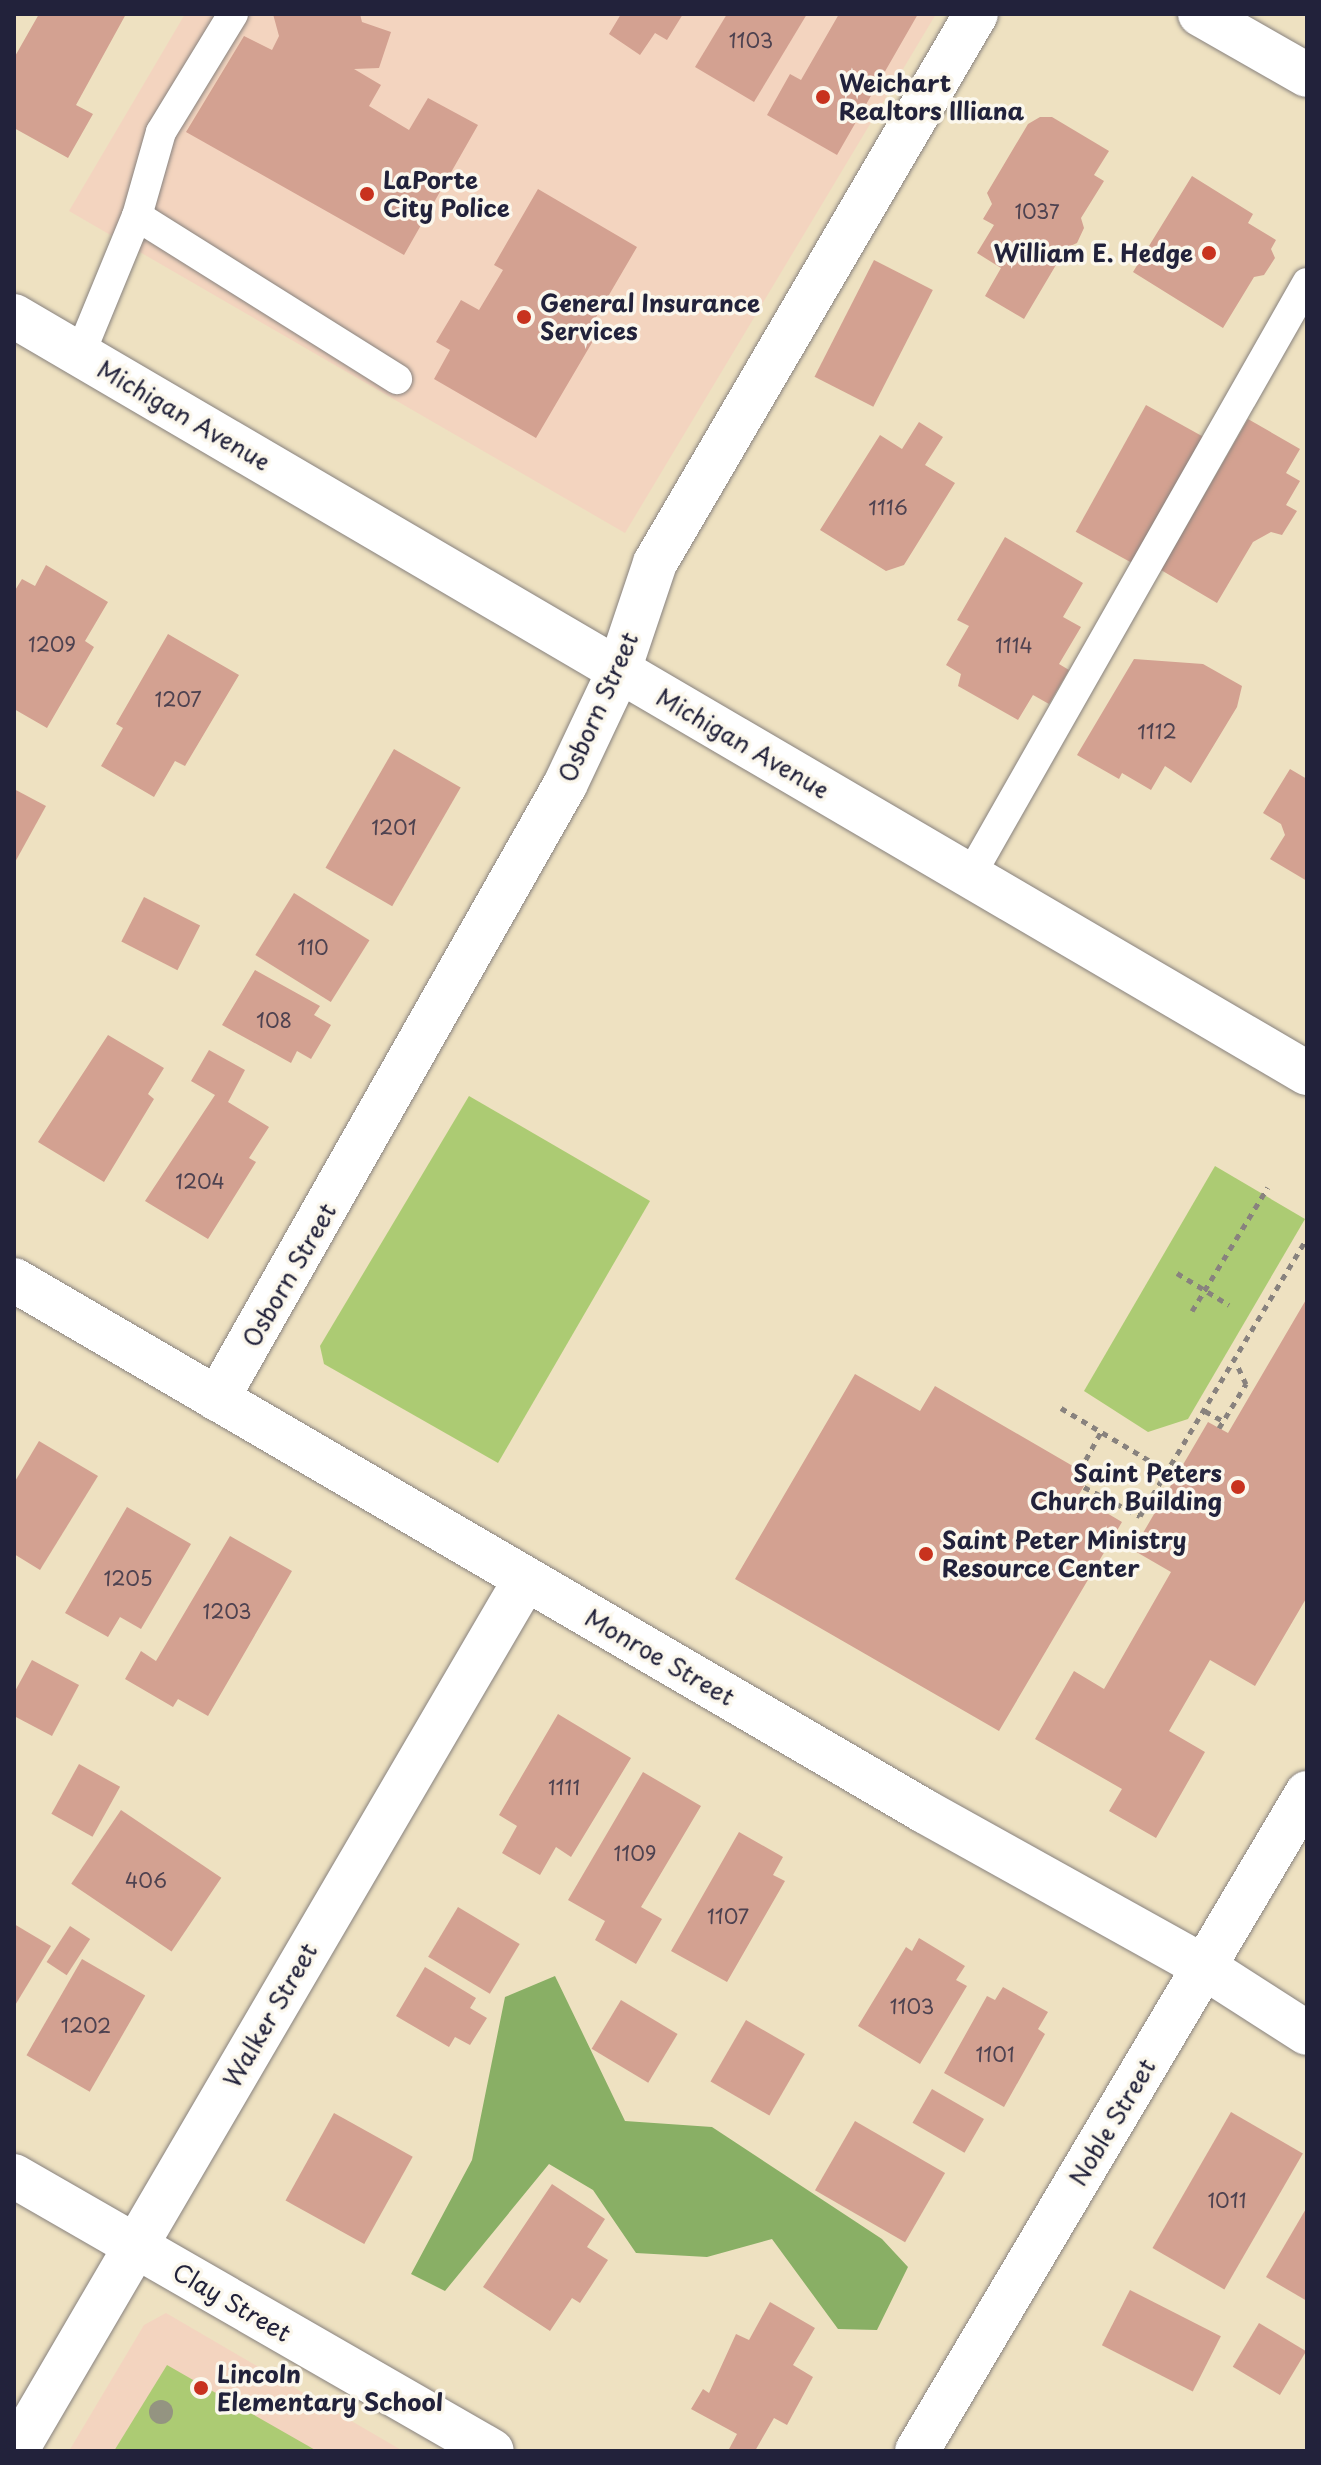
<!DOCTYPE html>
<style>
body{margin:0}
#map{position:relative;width:1321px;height:2465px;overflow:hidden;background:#eee1c1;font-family:"Playpen Sans",sans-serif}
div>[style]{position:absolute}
.built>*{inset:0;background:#f3d4bf}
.green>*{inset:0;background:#accb73}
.forest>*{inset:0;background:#89af65}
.building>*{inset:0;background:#d3a191;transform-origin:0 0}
.path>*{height:5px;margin-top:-2.5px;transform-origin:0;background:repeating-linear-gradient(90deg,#88827e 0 6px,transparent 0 12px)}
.roads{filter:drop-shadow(0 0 2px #88827e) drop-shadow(0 0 2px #88827e)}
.lane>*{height:30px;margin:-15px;padding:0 15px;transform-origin:15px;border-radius:15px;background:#fff}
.street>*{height:44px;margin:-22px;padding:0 22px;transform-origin:22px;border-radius:22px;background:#fff}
.secondary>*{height:44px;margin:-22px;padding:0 22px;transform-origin:22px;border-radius:22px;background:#fff}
.primary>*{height:44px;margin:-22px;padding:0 22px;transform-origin:22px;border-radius:22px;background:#fff}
.trees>*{width:24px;height:24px;margin:-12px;border-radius:50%;background:#949481}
.dots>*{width:22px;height:22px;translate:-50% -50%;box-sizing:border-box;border:4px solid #fbf7ec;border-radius:50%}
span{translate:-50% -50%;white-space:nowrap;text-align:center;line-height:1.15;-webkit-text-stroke:7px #fbf7ec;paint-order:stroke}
.number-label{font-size:20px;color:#4e4250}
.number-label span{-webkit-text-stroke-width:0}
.poi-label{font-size:24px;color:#22223b;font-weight:700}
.left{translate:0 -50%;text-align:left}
.right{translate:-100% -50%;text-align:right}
.street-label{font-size:24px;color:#22223b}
.frame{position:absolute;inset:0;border:16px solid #22223b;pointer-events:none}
</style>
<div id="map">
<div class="built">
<div style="clip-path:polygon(185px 14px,936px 14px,625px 533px,69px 211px)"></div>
<div style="clip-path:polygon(166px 2313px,403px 2451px,69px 2451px,144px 2325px)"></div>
</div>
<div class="green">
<div style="clip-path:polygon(469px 1096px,650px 1201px,498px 1463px,324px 1364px,320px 1346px)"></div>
<div style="clip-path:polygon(1215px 1166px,1305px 1219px,1188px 1419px,1148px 1432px,1084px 1391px)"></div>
<div style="clip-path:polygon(167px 2365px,317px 2451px,114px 2451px)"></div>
</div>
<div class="forest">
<div style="clip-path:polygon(555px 1976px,625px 2121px,712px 2127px,882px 2239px,908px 2267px,877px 2330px,838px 2329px,772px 2239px,707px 2257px,636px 2253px,593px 2190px,549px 2164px,445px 2291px,411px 2274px,472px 2160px,505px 1997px)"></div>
</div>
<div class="building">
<div style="clip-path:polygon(39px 14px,126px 14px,76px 105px,93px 114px,68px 158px,14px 128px,14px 58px)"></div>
<div style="clip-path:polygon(273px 14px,360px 14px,362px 22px,391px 32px,379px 68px,354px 69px,381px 85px,369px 106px,409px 130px,428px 98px,478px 125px,404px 255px,186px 132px,244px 36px,272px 50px,279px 36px)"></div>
<div style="clip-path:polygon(621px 14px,683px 14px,667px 40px,655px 33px,640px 55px,609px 34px)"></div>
<div style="clip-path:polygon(727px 14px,807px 14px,754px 102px,695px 67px)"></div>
<div style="clip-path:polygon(839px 14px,918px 14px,837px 155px,767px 115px,790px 74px,801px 80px)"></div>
<div style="clip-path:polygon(1040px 117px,1052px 117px,1109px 151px,1094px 175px,1104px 181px,1081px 218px,1084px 228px,1077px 243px,1066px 248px,1024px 319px,985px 296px,1001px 268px,977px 253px,994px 225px,983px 219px,992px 204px,987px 193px,1028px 124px)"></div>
<div style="clip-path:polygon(1192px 176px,1253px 214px,1248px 223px,1276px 240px,1271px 249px,1275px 258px,1264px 275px,1254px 277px,1223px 328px,1133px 272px)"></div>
<div style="clip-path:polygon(538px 189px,637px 247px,592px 324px,600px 329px,536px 438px,434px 379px,450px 350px,436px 342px,461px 300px,479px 310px,503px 270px,494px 265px)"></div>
<div style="left:874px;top:260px;width:66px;height:131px;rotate:27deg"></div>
<div style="left:1146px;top:405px;width:68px;height:145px;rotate:29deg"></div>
<div style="clip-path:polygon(1248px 419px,1300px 449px,1286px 473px,1300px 481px,1286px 505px,1297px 511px,1282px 535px,1271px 532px,1253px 542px,1217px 603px,1161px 570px)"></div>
<div style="clip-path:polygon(919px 422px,943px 437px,925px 465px,955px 483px,904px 565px,886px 571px,820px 530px,880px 435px,902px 449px)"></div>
<div style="clip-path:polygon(1005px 537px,1083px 583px,1063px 617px,1081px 627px,1059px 664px,1069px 670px,1049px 704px,1033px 695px,1018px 720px,958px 686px,961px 674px,946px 665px,969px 626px,957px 620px)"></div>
<div style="clip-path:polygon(46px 565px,108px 602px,85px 641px,94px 647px,47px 728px,14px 709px,14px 592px,22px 579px,35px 586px)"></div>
<div style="clip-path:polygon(168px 634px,239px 675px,185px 766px,175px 761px,154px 797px,101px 766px,123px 728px,116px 724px)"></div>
<div style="clip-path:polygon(1134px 659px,1203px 664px,1242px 686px,1237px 707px,1191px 783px,1165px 766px,1151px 790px,1122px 773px,1119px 779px,1077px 755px)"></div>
<div style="left:394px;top:749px;width:77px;height:137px;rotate:30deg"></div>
<div style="clip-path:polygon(1290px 769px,1307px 779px,1307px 881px,1270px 859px,1285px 835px,1281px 824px,1263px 813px)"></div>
<div style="clip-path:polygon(14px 789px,46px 806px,14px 864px)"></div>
<div style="left:294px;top:893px;width:89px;height:73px;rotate:32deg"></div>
<div style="left:144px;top:897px;width:63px;height:50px;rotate:27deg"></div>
<div style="clip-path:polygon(255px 970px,320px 1006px,314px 1015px,331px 1025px,311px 1059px,297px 1051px,291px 1063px,222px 1025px)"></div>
<div style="clip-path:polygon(108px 1035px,164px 1068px,148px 1094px,154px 1099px,104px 1182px,38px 1142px)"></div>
<div style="clip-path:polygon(209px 1050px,245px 1070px,228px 1102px,269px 1127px,249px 1158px,256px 1162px,208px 1239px,145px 1201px,215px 1095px,191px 1081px)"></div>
<div style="clip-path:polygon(1307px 1298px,1307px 1597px,1255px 1686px,1210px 1660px,1169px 1731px,1205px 1752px,1156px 1838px,1109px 1811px,1122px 1789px,1035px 1739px,1074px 1671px,1104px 1689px,1171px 1572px,1133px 1550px,1208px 1422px,1228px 1433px)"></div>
<div style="clip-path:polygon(855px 1374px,920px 1411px,935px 1386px,1090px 1476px,1078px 1496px,1122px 1522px,999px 1731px,735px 1579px)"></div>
<div style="clip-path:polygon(39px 1441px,98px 1476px,40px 1570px,14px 1554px,14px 1483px)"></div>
<div style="clip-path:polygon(127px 1507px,191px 1544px,141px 1629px,120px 1617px,108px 1637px,65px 1613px)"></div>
<div style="clip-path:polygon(230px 1536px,292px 1571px,208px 1716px,178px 1699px,173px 1707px,125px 1679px,141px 1651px,156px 1661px)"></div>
<div style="clip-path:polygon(32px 1660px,79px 1685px,52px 1736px,14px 1716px,14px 1693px)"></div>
<div style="clip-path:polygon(558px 1714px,631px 1758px,571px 1857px,556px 1847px,540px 1875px,502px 1853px,517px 1826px,499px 1815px)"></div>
<div style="left:79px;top:1764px;width:47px;height:57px;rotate:29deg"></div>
<div style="clip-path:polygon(643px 1772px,701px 1806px,641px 1907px,662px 1919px,636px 1964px,595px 1940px,605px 1921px,568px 1900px)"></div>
<div style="left:121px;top:1810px;width:121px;height:89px;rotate:34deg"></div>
<div style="clip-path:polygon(739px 1832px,783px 1857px,773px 1875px,785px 1881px,727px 1982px,671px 1951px)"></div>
<div style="left:458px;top:1907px;width:72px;height:58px;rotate:31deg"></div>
<div style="clip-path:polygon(14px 1924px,51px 1946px,14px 2007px)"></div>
<div style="left:70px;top:1926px;width:24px;height:43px;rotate:33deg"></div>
<div style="clip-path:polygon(919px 1938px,965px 1966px,956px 1980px,967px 1986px,920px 2064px,858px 2026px,906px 1947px,912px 1951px)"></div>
<div style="left:82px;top:1959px;width:73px;height:111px;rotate:30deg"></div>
<div style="clip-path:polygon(425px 1967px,476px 1998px,470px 2008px,487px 2018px,470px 2045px,455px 2037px,449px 2047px,396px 2016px)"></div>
<div style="clip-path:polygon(1003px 1987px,1048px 2012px,1038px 2029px,1045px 2034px,1004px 2107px,944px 2073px,987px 1996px,995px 2000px)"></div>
<div style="left:621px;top:2000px;width:66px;height:57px;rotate:31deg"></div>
<div style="left:746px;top:2020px;width:68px;height:71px;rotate:30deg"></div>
<div style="left:932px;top:2089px;width:60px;height:39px;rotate:30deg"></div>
<div style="left:1231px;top:2112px;width:83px;height:157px;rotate:30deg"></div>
<div style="left:334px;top:2113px;width:90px;height:100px;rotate:29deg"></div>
<div style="left:855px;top:2121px;width:104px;height:80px;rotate:30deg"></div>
<div style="clip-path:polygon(552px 2184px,605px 2219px,587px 2247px,608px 2260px,580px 2303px,572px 2298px,550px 2331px,483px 2287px)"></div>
<div style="clip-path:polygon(1307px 2207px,1307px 2301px,1266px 2277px)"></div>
<div style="left:1130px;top:2290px;width:102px;height:62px;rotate:27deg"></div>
<div style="clip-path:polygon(770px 2302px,815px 2328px,793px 2365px,813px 2377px,787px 2425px,774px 2418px,755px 2451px,728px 2451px,737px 2434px,691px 2409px,703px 2389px,709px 2393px,736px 2334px,749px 2340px)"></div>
<div style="left:1259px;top:2323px;width:55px;height:51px;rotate:31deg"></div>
</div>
<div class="path">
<div style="left:1177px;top:1273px;width:61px;rotate:31.6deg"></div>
<div style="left:1192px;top:1311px;width:145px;rotate:-58.5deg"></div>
<div style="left:1061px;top:1408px;width:123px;rotate:30.7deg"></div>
<div style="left:1205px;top:1411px;width:21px;rotate:29deg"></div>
<div style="left:1219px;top:1428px;width:52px;rotate:-58.5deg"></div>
<div style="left:1246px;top:1384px;width:23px;rotate:-115deg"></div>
<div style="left:1080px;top:1470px;width:43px;rotate:-61.1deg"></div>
<div style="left:1084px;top:1487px;width:63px;rotate:27.4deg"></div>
<div style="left:1140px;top:1516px;width:324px;rotate:-59deg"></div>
</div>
<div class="roads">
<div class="lane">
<div style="left:137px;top:216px;width:307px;rotate:32.1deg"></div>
<div style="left:80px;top:354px;width:149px;rotate:-67.6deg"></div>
<div style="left:137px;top:216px;width:87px;rotate:-74.1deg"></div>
<div style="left:161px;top:132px;width:138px;rotate:-58.6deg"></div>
<div style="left:970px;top:876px;width:682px;rotate:-60.39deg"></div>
</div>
<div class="street">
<div style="left:14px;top:316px;width:1498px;rotate:30.35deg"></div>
<div style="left:14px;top:2176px;width:551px;rotate:29.91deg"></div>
<div style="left:16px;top:2451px;width:1009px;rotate:-59.7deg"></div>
<div style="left:917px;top:2451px;width:765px;rotate:-59.34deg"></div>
</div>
<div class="secondary">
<div style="left:14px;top:1280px;width:1054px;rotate:30.26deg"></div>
<div style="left:924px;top:1811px;width:321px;rotate:29.1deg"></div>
<div style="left:1204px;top:1967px;width:122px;rotate:32.7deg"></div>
<div style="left:217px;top:1399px;width:706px;rotate:-60.46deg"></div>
<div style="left:565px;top:785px;width:124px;rotate:-64.7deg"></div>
<div style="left:618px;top:673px;width:116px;rotate:-71.4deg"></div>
<div style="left:655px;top:563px;width:636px;rotate:-59.69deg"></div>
</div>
<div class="primary">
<div style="left:1200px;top:14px;width:123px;rotate:29.7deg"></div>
</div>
</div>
<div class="trees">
<div style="left:161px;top:2412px"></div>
</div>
<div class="dots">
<div style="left:823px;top:97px;background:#c8321e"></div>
<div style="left:367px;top:194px;background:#c8321e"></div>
<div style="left:1209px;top:253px;background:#c8321e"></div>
<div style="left:524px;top:317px;background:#c8321e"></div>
<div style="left:1238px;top:1487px;background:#c8321e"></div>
<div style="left:926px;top:1554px;background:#c8321e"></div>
<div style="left:201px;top:2388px;background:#c8321e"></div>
</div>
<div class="number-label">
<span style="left:751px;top:40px">1103</span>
<span style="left:1037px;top:211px">1037</span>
<span style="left:888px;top:507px">1116</span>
<span style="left:52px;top:644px">1209</span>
<span style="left:1014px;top:645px">1114</span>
<span style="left:178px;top:699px">1207</span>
<span style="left:1157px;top:731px">1112</span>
<span style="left:394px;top:827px">1201</span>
<span style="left:313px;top:947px">110</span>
<span style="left:274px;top:1020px">108</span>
<span style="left:200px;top:1181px">1204</span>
<span style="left:128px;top:1578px">1205</span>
<span style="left:227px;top:1611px">1203</span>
<span style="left:564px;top:1787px">1111</span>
<span style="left:635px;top:1853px">1109</span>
<span style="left:146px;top:1880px">406</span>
<span style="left:728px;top:1916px">1107</span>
<span style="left:912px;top:2006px">1103</span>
<span style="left:86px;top:2025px">1202</span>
<span style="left:995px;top:2054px">1101</span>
<span style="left:1227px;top:2200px">1011</span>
</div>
<div class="poi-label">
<span class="left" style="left:839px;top:97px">Weichart<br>Realtors Illiana</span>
<span class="left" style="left:383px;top:194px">LaPorte<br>City Police</span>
<span class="right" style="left:1193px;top:253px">William E. Hedge</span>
<span class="left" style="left:540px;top:317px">General Insurance<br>Services</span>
<span class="right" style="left:1222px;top:1487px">Saint Peters<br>Church Building</span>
<span class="left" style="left:942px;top:1554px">Saint Peter Ministry<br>Resource Center</span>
<span class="left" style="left:217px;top:2388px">Lincoln<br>Elementary School</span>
</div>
<div class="street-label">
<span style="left:184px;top:415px;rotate:30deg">Michigan Avenue</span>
<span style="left:598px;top:707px;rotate:-66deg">Osborn Street</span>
<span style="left:743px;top:743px;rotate:30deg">Michigan Avenue</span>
<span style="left:289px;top:1275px;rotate:-60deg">Osborn Street</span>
<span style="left:660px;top:1657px;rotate:30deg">Monroe Street</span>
<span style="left:270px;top:2015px;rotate:-60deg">Walker Street</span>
<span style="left:1112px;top:2122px;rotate:-59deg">Noble Street</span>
<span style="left:232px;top:2302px;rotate:30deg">Clay Street</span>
</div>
<div class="frame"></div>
</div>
